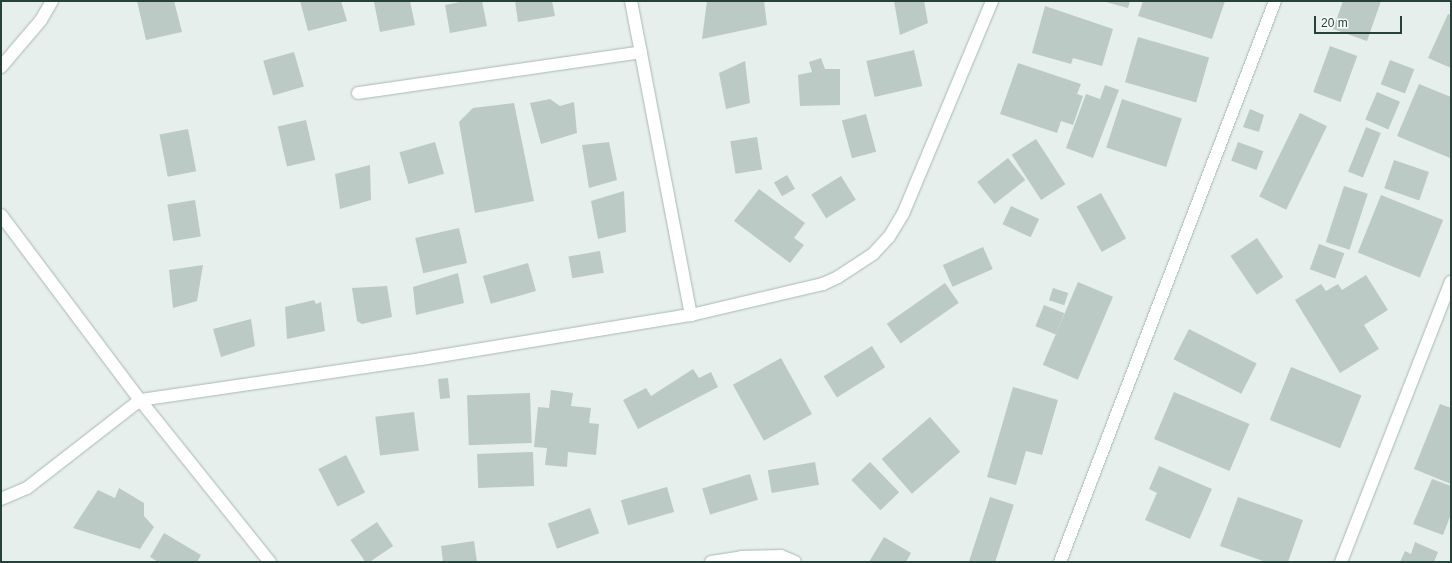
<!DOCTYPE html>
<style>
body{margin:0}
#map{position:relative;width:1452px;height:563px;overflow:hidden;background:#e6efeb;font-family:Helvetica,sans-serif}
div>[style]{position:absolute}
.building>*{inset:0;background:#bbcac4;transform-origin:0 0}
.roads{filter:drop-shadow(0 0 1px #a8b8b2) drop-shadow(0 0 1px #a8b8b2)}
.minor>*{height:12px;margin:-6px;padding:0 6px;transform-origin:6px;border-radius:6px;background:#fff}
span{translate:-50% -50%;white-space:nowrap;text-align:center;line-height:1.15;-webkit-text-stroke:4px #f7fbf9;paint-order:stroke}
.frame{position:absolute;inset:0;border:2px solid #24423a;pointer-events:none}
.scale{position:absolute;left:1314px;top:16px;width:88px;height:18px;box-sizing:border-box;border:2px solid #24423a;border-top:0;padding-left:5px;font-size:12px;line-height:14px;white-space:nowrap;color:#24423a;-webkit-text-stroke:3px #f7fbf9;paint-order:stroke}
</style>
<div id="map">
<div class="building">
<div style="clip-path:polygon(137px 1px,174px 1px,182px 32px,146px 40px)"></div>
<div style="clip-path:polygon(300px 1px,341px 1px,347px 21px,308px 31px)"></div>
<div style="clip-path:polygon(378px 1px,410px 1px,415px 25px,380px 32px,374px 2px)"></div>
<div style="clip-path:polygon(465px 1px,482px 1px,487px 26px,450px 33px,445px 5px)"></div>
<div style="clip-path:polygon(515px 1px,552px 1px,555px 16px,518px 22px)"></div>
<div style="clip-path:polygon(707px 1px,764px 1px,767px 25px,702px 39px)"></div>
<div style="clip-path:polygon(894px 1px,924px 1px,928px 23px,900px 35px)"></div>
<div style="clip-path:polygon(1102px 1px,1130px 1px,1128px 8px)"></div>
<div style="clip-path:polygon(1143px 1px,1225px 1px,1212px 39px,1138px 16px)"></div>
<div style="clip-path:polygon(1343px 1px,1381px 1px,1367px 41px,1333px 29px)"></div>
<div style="clip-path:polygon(1045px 6px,1113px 29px,1102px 66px,1073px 58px,1071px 64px,1032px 53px)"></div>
<div style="clip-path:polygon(1448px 14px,1451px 15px,1451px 68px,1428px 58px)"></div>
<div style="left:1138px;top:37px;width:74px;height:47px;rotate:16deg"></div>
<div style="left:1330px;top:46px;width:29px;height:49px;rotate:20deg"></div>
<div style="left:914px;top:50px;width:37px;height:49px;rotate:77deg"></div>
<div style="left:294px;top:52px;width:36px;height:32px;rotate:74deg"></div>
<div style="clip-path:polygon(821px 58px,825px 69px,840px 69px,840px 105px,800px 106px,798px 75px,812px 72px,809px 62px)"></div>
<div style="left:1390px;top:60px;width:26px;height:26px;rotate:21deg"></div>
<div style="clip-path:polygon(745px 61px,750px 103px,726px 109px,719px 73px)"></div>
<div style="clip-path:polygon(1018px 63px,1081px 84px,1077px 94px,1083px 96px,1073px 125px,1061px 121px,1057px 133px,1000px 114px)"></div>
<div style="clip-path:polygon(1419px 84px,1451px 97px,1450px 158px,1397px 136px)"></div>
<div style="clip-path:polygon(1105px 85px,1119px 90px,1093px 158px,1066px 148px,1086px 94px,1100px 99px)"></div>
<div style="left:1377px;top:92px;width:25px;height:30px;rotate:23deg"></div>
<div style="clip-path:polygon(550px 99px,560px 106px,574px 102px,577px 133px,541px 144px,530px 103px)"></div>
<div style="left:1122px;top:99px;width:63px;height:51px;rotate:18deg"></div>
<div style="clip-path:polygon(514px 103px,534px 201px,475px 213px,459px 122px,473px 108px)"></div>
<div style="clip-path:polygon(1250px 109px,1264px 115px,1259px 132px,1243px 127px)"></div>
<div style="left:1300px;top:113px;width:30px;height:93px;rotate:26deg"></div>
<div style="left:866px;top:114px;width:39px;height:25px;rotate:75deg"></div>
<div style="left:306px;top:120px;width:41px;height:29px;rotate:77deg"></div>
<div style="left:1366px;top:127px;width:16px;height:48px;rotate:22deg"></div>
<div style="left:188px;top:129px;width:43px;height:29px;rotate:79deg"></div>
<div style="left:757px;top:137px;width:33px;height:27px;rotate:81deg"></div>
<div style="left:1036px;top:139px;width:54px;height:29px;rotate:57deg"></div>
<div style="left:435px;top:142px;width:33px;height:37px;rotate:74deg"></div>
<div style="clip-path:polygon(609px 142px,617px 180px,589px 188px,582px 145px)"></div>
<div style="left:1238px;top:142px;width:27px;height:20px;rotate:20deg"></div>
<div style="left:1008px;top:158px;width:28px;height:39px;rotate:52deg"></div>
<div style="left:1394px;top:160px;width:37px;height:30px;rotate:19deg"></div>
<div style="clip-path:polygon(370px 165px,371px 200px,340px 209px,335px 174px)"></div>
<div style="left:787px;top:175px;width:16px;height:15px;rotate:60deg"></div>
<div style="left:841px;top:176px;width:28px;height:35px;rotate:58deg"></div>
<div style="left:1344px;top:186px;width:25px;height:59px;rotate:18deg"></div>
<div style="clip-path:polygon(759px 189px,805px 223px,794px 238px,804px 245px,790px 263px,734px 221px)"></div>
<div style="clip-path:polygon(624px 191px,626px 232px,598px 239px,591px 201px)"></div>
<div style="left:1101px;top:193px;width:52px;height:28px;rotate:61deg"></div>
<div style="left:1381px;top:195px;width:67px;height:62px;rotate:22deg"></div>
<div style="left:195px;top:200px;width:37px;height:28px;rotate:81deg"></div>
<div style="left:1011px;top:206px;width:31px;height:20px;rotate:25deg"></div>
<div style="left:459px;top:228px;width:36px;height:45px;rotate:77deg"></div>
<div style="left:1257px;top:238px;width:47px;height:32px;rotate:56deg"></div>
<div style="left:1319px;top:244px;width:27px;height:27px;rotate:20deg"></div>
<div style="left:983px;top:247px;width:24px;height:44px;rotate:66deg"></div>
<div style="left:600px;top:251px;width:22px;height:32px;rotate:80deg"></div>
<div style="left:528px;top:263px;width:29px;height:47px;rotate:74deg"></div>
<div style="clip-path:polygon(203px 265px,197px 301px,173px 308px,169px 270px)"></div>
<div style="clip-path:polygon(458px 273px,464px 303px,416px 315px,413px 287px)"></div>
<div style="clip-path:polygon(1366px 275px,1388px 310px,1364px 325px,1379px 349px,1340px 373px,1295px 300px,1321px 284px,1326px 291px,1338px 284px,1342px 290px)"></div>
<div style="left:1078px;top:282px;width:38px;height:90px;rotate:23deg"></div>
<div style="left:945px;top:283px;width:24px;height:71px;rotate:55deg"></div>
<div style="clip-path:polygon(387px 286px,392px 317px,362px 324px,357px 321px,352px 288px)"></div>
<div style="left:1053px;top:288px;width:16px;height:13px;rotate:18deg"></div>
<div style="clip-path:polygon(314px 300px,316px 304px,321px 302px,325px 331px,287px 339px,285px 307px)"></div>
<div style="left:1044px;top:305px;width:22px;height:23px;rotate:22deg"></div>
<div style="clip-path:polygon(251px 319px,255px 346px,221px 357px,213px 329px)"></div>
<div style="left:1189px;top:329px;width:76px;height:34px;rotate:27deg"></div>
<div style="left:872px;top:346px;width:25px;height:57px;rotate:58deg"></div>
<div style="left:781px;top:358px;width:64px;height:55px;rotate:61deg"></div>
<div style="left:1291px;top:367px;width:76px;height:57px;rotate:22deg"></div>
<div style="clip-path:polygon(693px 369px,699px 378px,711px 372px,718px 387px,638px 429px,623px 400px,646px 388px,651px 396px)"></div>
<div style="left:448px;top:378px;width:20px;height:10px;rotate:84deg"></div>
<div style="clip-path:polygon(1013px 387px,1058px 400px,1042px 455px,1026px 451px,1016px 485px,987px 477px)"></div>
<div style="clip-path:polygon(551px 390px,573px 393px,571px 406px,591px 408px,589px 423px,599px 424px,596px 455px,568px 452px,567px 467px,545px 465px,547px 448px,534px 447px,538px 407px,549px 408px)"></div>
<div style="left:1174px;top:392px;width:82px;height:51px;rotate:23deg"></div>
<div style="left:530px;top:393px;width:50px;height:63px;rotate:88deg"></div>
<div style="clip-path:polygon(1440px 404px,1451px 408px,1451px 484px,1414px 469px)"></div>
<div style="left:414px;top:412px;width:39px;height:39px;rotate:83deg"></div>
<div style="left:930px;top:417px;width:46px;height:64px;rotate:49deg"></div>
<div style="left:533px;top:452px;width:34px;height:56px;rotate:88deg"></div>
<div style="left:346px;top:455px;width:42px;height:31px;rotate:63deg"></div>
<div style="left:815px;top:462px;width:23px;height:48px;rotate:80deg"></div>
<div style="left:870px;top:462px;width:42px;height:26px;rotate:46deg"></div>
<div style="clip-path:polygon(1159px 466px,1212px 489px,1190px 539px,1145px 520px,1157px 493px,1149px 489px)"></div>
<div style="left:750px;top:474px;width:27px;height:50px;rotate:73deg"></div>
<div style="clip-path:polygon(1432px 479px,1451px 486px,1451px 514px,1443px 535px,1413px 524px)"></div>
<div style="left:667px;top:487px;width:26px;height:48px;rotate:74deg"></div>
<div style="clip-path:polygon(119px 488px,144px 503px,144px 516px,154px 527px,140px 549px,73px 528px,98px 490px,115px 498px)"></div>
<div style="left:990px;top:497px;width:25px;height:69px;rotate:18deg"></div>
<div style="clip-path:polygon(1238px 497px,1303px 520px,1288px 562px,1266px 562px,1220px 546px)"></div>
<div style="left:590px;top:508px;width:27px;height:45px;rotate:70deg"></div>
<div style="left:377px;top:522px;width:29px;height:32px;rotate:56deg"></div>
<div style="clip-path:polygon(164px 533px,201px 555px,197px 562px,158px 562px,150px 557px)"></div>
<div style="clip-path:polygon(884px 537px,911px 553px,906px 562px,869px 562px)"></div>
<div style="clip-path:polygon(474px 541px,477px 562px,443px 562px,441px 546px)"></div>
<div style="clip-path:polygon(1415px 542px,1438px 552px,1434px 562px,1400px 562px,1405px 551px,1411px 554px)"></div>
</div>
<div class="roads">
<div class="minor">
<div style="left:631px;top:1px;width:320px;rotate:79.2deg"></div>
<div style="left:1px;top:67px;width:62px;rotate:-49.6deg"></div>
<div style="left:41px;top:20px;width:22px;rotate:-60deg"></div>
<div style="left:358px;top:93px;width:286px;rotate:-8.2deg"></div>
<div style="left:1px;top:215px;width:231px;rotate:53.1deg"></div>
<div style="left:140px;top:400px;width:208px;rotate:51.3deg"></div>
<div style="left:1px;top:499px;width:28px;rotate:-23deg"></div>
<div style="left:27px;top:488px;width:143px;rotate:-37.9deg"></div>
<div style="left:140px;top:400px;width:284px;rotate:-8.3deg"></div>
<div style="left:421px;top:359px;width:274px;rotate:-9.3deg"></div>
<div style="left:691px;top:315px;width:136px;rotate:-13.2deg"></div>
<div style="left:823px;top:284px;width:17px;rotate:-25deg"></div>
<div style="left:838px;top:277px;width:42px;rotate:-33.3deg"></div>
<div style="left:873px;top:254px;width:23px;rotate:-47deg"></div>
<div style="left:889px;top:237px;width:27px;rotate:-59deg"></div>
<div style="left:903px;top:214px;width:231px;rotate:-67.3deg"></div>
<div style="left:711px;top:562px;width:30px;rotate:-9deg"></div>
<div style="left:741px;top:557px;width:40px;rotate:-1.4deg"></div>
<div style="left:781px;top:556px;width:15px;rotate:23deg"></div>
<div style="left:1060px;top:562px;width:601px;rotate:-69.03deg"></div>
<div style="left:1341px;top:562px;width:301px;rotate:-68.6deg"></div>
</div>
</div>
<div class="frame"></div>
<div class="scale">20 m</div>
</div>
